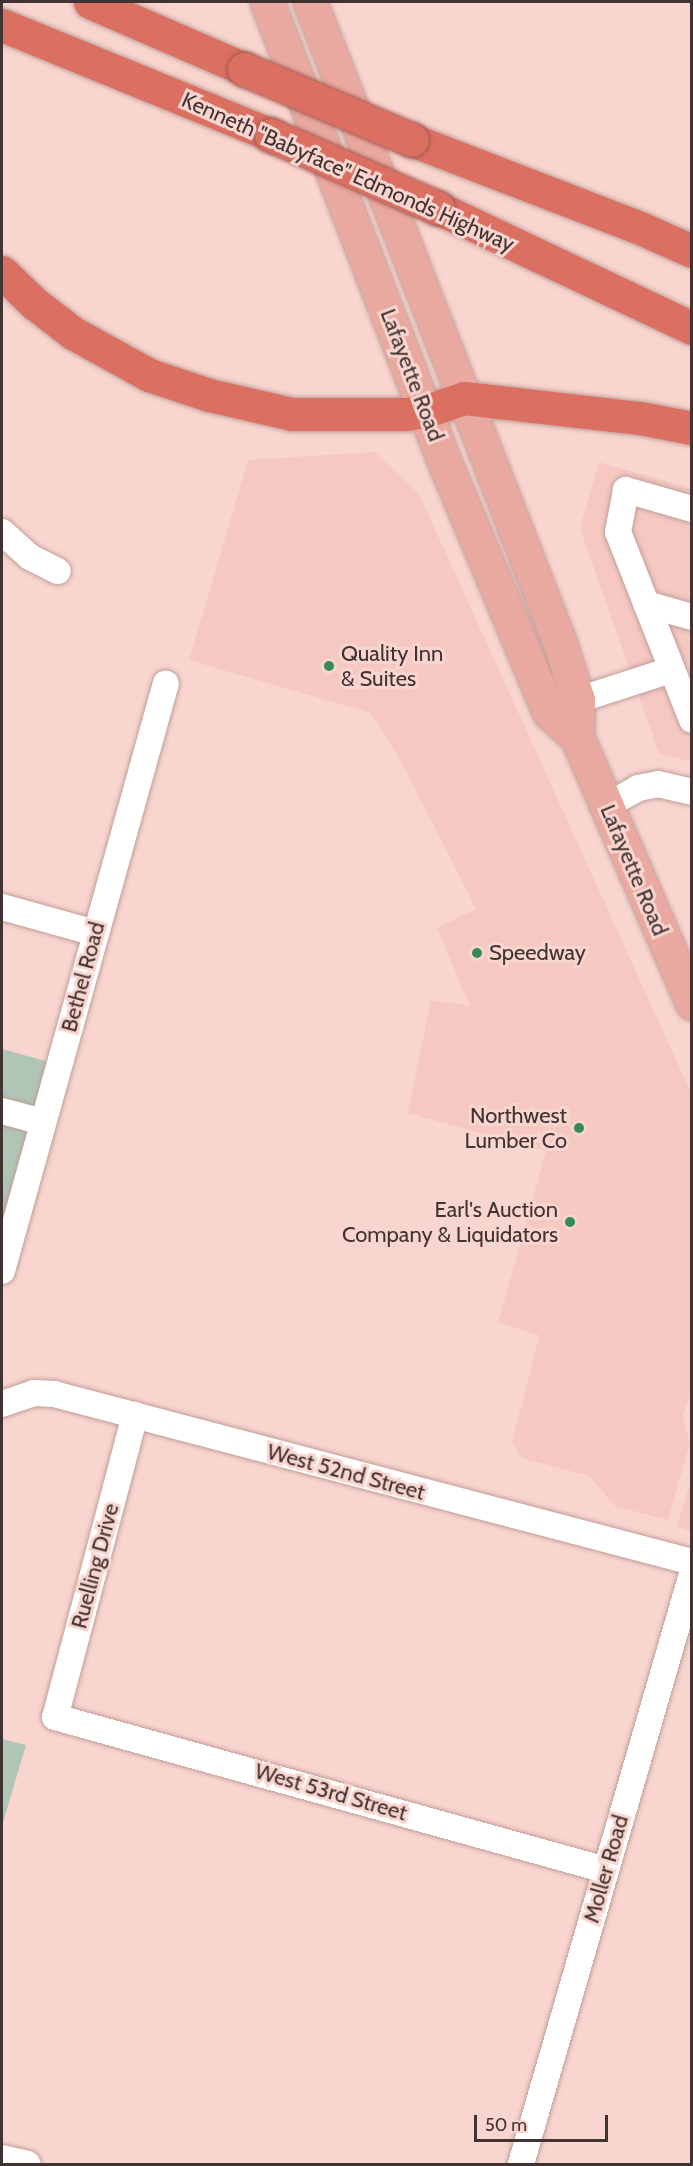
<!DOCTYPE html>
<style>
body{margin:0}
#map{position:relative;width:693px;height:2166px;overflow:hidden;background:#f9d5cf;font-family:Cabin,sans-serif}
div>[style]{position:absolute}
.built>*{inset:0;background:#f5c8c1}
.green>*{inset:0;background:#afc6b7}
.roads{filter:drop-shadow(0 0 2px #c19f99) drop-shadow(0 0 2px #c19f99)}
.minor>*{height:26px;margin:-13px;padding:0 13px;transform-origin:13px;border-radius:13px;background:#fff}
.major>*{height:33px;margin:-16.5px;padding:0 16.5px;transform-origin:16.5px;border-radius:16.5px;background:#e9a9a1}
.highway>*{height:33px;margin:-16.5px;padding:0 16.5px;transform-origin:16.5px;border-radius:16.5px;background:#db6f62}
.bridges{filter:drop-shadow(0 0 2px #a55a51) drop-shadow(0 0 2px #a55a51)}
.highway-bridge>*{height:33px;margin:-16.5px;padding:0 16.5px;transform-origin:16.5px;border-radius:16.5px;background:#db6f62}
.dots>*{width:16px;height:16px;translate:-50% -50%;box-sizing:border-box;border:3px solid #f9d5cf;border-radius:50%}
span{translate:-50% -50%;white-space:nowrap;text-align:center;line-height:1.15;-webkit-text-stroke:6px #f9d5cf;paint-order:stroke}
.street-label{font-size:22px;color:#413331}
.poi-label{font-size:22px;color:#413331}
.left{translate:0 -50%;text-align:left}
.right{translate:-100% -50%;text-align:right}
.frame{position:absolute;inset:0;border:3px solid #413331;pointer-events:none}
.scale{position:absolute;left:474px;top:2115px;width:134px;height:27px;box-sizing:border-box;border:3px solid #413331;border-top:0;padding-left:8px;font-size:18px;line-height:21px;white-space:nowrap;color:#413331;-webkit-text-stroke:4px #f9d5cf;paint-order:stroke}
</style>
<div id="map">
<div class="built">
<div style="clip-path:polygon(375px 452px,419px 494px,691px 1093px,692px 1390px,683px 1414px,690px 1443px,668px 1520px,615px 1506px,589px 1476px,522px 1458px,512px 1442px,539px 1335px,498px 1323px,546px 1151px,408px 1113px,431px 1000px,470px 1006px,437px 928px,476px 909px,403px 765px,371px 713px,189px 660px,248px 460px)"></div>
<div style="clip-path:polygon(599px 462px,691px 488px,691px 762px,659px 753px,580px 528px)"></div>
<div style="clip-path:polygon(691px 1480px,691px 1531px,677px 1527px)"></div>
</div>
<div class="green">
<div style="clip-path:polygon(2px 1049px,49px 1062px,2px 1235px)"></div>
<div style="clip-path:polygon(2px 1739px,26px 1745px,2px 1826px)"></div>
</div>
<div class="roads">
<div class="minor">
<div style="left:692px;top:509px;width:69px;rotate:-163.9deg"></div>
<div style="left:626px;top:490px;width:43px;rotate:100.8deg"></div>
<div style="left:618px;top:532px;width:202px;rotate:68.5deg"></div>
<div style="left:2px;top:532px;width:38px;rotate:42deg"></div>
<div style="left:30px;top:557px;width:31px;rotate:27deg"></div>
<div style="left:646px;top:604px;width:48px;rotate:15.8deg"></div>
<div style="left:578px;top:700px;width:98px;rotate:-17.9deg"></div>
<div style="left:606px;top:806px;width:37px;rotate:-29deg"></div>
<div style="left:638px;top:788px;width:20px;rotate:-11deg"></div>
<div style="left:658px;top:784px;width:35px;rotate:13deg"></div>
<div style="left:2px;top:907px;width:97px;rotate:15.6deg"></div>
<div style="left:2px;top:1111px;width:42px;rotate:15deg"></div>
<div style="left:2px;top:1271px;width:610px;rotate:-74.42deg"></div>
<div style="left:2px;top:1404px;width:34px;rotate:-19deg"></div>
<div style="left:34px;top:1393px;width:20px;rotate:3deg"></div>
<div style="left:54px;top:1394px;width:660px;rotate:14.75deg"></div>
<div style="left:135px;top:1415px;width:312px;rotate:104.8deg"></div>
<div style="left:55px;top:1717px;width:572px;rotate:15.52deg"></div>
<div style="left:2px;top:2158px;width:26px;rotate:13deg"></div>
<div style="left:521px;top:2164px;width:614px;rotate:-73.84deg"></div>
</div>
<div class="major">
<div style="left:267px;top:2px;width:500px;rotate:68.9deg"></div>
<div style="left:447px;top:468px;width:264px;rotate:67.3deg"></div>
<div style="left:549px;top:712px;width:38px;rotate:42deg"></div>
<div style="left:577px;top:737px;width:290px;rotate:66.6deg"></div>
<div style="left:310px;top:2px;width:686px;rotate:68.71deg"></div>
<div style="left:559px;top:641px;width:62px;rotate:72.1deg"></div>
<div style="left:578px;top:700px;width:37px;rotate:92deg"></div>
</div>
<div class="highway">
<div style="left:90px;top:2px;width:168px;rotate:23.5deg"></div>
<div style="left:2px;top:25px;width:291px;rotate:22.2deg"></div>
<div style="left:412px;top:140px;width:242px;rotate:21.1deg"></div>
<div style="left:638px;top:227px;width:59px;rotate:24deg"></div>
<div style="left:438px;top:208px;width:281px;rotate:25.3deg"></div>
<div style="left:2px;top:272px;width:45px;rotate:44.1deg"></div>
<div style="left:34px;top:303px;width:49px;rotate:37.6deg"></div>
<div style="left:73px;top:333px;width:87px;rotate:28.9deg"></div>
<div style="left:149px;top:375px;width:63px;rotate:18.4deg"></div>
<div style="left:209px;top:395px;width:85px;rotate:12.9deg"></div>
<div style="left:292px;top:414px;width:113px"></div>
<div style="left:405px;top:414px;width:21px;rotate:-8deg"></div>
<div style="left:426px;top:411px;width:40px;rotate:-18.9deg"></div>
<div style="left:464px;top:398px;width:177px;rotate:6.5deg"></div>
<div style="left:640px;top:418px;width:53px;rotate:10.9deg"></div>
</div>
</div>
<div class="bridges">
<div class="highway-bridge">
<div style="left:244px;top:69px;width:182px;rotate:22.9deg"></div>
<div style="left:271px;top:135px;width:182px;rotate:23.6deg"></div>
</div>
</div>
<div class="dots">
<div style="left:329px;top:666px;background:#358a5d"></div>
<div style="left:477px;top:953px;background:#358a5d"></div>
<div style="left:579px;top:1128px;background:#358a5d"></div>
<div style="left:570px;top:1222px;background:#358a5d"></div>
</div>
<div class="street-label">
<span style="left:348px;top:172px;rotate:24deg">Kenneth "Babyface" Edmonds Highway</span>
<span style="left:412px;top:375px;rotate:69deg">Lafayette Road</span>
<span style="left:634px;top:870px;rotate:67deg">Lafayette Road</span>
<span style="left:83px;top:977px;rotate:-75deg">Bethel Road</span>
<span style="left:346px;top:1472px;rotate:15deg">West 52nd Street</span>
<span style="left:95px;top:1566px;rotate:-75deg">Ruelling Drive</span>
<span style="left:331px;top:1792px;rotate:16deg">West 53rd Street</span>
<span style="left:606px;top:1869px;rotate:-74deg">Moller Road</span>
</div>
<div class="poi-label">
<span class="left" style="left:341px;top:666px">Quality Inn<br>&amp; Suites</span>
<span class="left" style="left:489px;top:953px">Speedway</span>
<span class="right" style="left:567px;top:1128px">Northwest<br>Lumber Co</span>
<span class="right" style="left:558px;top:1222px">Earl's Auction<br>Company &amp; Liquidators</span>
</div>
<div class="frame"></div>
<div class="scale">50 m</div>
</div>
